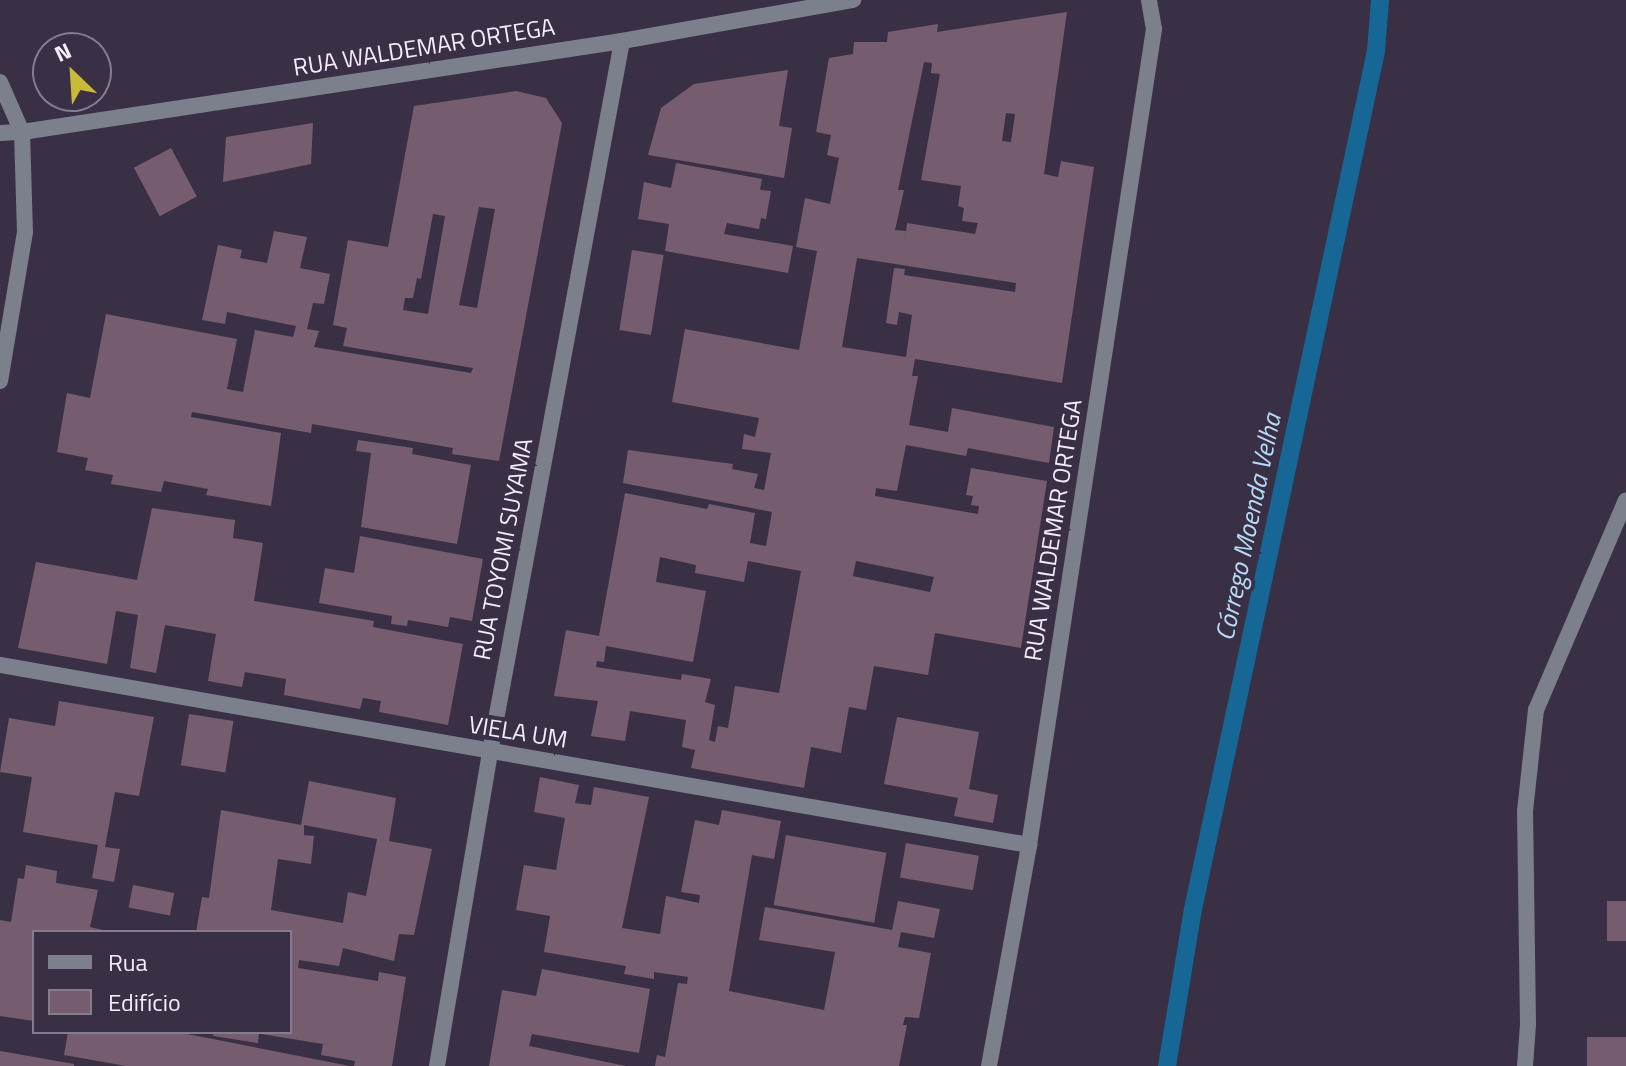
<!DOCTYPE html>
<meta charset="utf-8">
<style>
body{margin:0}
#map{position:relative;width:1626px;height:1066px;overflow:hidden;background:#3a3046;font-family:"Titillium Web",sans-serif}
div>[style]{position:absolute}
.stream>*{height:18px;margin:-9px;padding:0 9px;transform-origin:9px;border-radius:9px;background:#166796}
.building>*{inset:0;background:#755d6f;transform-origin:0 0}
.service>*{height:16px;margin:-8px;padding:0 8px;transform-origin:8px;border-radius:8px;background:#7c808c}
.minor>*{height:16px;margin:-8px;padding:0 8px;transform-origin:8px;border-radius:8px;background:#7c808c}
span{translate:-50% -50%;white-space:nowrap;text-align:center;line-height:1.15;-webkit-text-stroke:8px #3a3046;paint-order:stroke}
.street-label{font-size:24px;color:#f3edfc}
.water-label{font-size:26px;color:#b7dcf7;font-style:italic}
.legend{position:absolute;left:32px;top:930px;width:260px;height:104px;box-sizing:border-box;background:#3a3046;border:2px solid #847c8f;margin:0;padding:10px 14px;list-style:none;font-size:24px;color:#f3edfc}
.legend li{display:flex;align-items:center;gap:16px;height:40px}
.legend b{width:40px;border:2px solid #847c8f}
.north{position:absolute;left:32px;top:32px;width:80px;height:80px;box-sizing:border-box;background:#3a3046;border:2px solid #847c8f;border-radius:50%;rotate:335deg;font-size:22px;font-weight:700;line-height:32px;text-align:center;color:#f3edfc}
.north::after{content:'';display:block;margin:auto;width:28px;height:36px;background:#caba39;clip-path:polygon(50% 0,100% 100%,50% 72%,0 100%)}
</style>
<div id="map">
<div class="stream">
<div style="left:1167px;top:1066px;width:159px;rotate:-80.6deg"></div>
<div style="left:1193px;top:909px;width:877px;rotate:-77.96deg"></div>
<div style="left:1376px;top:51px;width:51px;rotate:-85.5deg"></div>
</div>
<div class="building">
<div style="clip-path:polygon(evenodd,1067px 12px,1044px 174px,1058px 177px,1061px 161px,1094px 167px,1062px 383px,915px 359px,912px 376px,918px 376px,909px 425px,948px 432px,952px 408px,1054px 427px,1049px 463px,968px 448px,966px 456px,906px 445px,897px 491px,876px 488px,875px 496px,978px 514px,979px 506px,971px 505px,973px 496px,966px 495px,971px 468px,1047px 481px,1021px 648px,935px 633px,928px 675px,874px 666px,866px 710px,849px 707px,841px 753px,811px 747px,804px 788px,691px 768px,695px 750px,682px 747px,686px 720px,630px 711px,625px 741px,591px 736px,598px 701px,554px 696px,566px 630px,599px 636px,625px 493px,707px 509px,709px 504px,755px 513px,750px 543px,766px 546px,772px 512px,623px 483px,628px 450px,733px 464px,732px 469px,758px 474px,754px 488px,764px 490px,771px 453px,742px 449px,744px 434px,755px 437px,759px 418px,672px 402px,685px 329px,799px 350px,817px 251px,796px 247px,805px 198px,830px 204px,839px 158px,827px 155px,831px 135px,816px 132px,829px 58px,853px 54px,854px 42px,887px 42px,888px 32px,938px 24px,937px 32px,1067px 12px,924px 62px,932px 63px,931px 73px,940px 74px,921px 180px,961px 186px,958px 206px,964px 208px,962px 221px,978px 223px,975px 234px,907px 223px,905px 242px,906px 231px,895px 230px,904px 190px,898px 190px,924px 62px,1067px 12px,1006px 113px,1015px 114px,1011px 142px,1002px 141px,1006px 113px,1067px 12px,857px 258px,1016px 283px,1015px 292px,904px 275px,905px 269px,894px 268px,886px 323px,897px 325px,899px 312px,912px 315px,906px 357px,842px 347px,857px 258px,1067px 12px,660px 557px,696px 565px,695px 573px,744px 582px,748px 561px,801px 571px,779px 693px,735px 686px,728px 728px,718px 726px,715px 742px,709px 740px,715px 705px,705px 702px,711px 679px,682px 674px,681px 680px,596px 667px,597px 661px,604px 662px,606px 646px,693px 662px,706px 591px,656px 582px,660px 557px,1067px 12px,856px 561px,934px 577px,930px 592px,853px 576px,856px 561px)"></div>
<div style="clip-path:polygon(788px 70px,779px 126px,792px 128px,784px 178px,648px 155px,661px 108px,694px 84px)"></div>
<div style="clip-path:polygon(evenodd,516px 91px,546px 98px,562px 123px,499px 461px,452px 454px,453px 448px,312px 424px,311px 433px,192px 412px,191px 417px,281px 433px,271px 506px,206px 495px,208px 489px,164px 481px,161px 492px,111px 484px,113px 475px,85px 470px,88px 458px,57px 452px,67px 393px,90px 398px,106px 314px,237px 339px,227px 389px,243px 392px,255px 330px,293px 337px,296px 326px,227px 312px,225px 324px,202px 320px,218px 245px,242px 250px,240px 258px,267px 263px,274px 231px,307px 237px,300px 268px,330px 274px,324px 304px,313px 303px,307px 329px,319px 331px,314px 347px,471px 373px,473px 368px,343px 346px,347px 328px,333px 325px,348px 240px,388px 247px,414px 106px,516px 91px,479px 207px,495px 209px,477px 308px,459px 305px,479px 207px,516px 91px,433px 214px,445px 216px,428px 314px,403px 310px,405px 298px,413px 298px,417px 278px,421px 279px,433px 214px)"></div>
<div style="clip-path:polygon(313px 123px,311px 164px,223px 182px,226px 137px)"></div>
<div style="left:171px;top:148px;width:55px;height:42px;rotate:62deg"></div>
<div style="clip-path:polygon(676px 163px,762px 179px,760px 190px,771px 191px,766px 219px,761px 218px,759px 229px,727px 223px,724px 234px,793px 246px,788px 273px,665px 251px,669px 224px,638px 219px,644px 182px,671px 188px)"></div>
<div style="left:632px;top:250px;width:32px;height:81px;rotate:9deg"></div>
<div style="clip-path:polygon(358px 440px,413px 448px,412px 454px,471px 465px,457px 544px,361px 527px,371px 453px,356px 451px)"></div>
<div style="clip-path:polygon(152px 508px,235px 520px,233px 538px,263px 543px,254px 601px,374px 621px,373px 627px,463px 644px,448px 725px,379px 712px,381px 701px,363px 698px,360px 709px,284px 695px,286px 679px,245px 672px,242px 687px,208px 681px,216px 634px,165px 625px,156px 673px,130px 668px,138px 615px,116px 611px,107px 664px,18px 648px,36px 562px,137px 580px)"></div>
<div style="clip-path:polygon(360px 536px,483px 559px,472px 621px,450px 617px,448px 627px,408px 620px,407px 626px,391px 624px,392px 616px,319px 603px,325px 568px,354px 573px)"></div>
<div style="clip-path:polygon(59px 701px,154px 717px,139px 796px,115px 792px,105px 847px,120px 849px,114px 882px,92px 878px,98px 845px,23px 832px,32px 777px,0 772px,9px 718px,55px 726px)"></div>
<div style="left:189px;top:714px;width:45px;height:52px;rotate:9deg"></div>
<div style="clip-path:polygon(897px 717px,979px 732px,969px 789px,998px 795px,993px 823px,954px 816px,958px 798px,884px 784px)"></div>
<div style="clip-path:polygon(540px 777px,579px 785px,575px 803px,591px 805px,594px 787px,649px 797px,622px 928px,660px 934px,666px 896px,699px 903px,700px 895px,681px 892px,695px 820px,719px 825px,722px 810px,781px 821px,774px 859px,752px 855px,729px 991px,824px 1010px,835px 952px,759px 940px,765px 907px,892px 930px,898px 901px,940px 909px,934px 938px,901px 932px,898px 947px,931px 953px,919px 1018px,905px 1017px,903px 1025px,907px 1025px,899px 1066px,655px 1066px,657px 1055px,665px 1057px,678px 983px,687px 984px,688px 977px,654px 972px,654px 979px,624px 974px,626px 966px,544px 952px,550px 916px,516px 910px,524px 865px,556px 870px,565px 818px,534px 812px)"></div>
<div style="clip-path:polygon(evenodd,309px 781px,396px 798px,389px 841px,432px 849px,414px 935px,399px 934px,394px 961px,343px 948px,339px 966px,299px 960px,298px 968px,378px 981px,379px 972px,406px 977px,392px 1066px,354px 1066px,355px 1061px,321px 1055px,323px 1044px,261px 1034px,290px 1032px,290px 932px,196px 932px,202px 897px,209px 898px,221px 810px,301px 825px,309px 781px,304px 825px,377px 839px,366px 896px,348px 892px,343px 923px,271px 910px,278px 859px,311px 864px,314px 836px,304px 835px,304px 825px)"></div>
<div style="left:786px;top:835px;width:102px;height:71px;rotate:10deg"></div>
<div style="left:906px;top:843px;width:74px;height:35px;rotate:10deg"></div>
<div style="clip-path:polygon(26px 865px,57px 871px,56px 883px,98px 890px,90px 927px,107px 931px,34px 932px,34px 1021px,0 1016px,0 920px,11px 922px,18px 878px,24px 879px)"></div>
<div style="left:133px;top:885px;width:42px;height:23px;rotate:11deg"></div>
<div style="left:1607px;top:901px;width:19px;height:40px"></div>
<div style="clip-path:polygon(542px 969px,650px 989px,639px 1053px,532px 1034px,529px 1046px,626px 1066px,489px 1066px,502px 990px,536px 996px)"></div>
<div style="clip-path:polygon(68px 1032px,177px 1032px,350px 1066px,126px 1066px,64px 1055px)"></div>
<div style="clip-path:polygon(214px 1032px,259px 1032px,258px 1043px,213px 1036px)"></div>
<div style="left:1626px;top:1037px;width:29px;height:39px;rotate:90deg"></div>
<div style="clip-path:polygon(0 1051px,74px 1064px,74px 1066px,0 1066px)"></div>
</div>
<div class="service">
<div style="left:0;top:665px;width:1045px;rotate:9.92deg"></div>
</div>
<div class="minor">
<div style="left:0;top:82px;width:55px;rotate:66.3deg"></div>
<div style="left:22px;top:132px;width:100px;rotate:88.3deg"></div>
<div style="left:25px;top:232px;width:151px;rotate:99.5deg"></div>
<div style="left:0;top:133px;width:22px;rotate:-3deg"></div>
<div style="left:22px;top:132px;width:607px;rotate:-8.62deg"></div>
<div style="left:622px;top:41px;width:235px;rotate:-10.1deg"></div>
<div style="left:437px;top:1066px;width:318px;rotate:-80.4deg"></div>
<div style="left:490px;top:752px;width:723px;rotate:-79.48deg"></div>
<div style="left:989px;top:1066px;width:225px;rotate:-79.7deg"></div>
<div style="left:1029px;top:845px;width:826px;rotate:-81.29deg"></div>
<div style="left:1154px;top:29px;width:29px;rotate:-100deg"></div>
<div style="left:1525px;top:1066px;width:42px;rotate:-85.9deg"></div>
<div style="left:1528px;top:1024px;width:213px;rotate:-90.8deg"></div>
<div style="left:1525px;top:811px;width:102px;rotate:-83.8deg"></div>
<div style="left:1536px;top:710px;width:228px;rotate:-66.8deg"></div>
</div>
<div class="street-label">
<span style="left:424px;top:47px;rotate:-9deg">RUA WALDEMAR ORTEGA</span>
<span style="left:1053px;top:530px;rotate:-81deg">RUA WALDEMAR ORTEGA</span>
<span style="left:503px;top:549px;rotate:-79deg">RUA TOYOMI SUYAMA</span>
<span style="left:518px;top:732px;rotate:9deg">VIELA UM</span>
</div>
<div class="water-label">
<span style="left:1248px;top:527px;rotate:-78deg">Córrego Moenda Velha</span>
</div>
<ul class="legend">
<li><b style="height:10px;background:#7c808c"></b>Rua</li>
<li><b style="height:22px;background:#755d6f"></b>Edifício</li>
</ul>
<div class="north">N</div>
</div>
